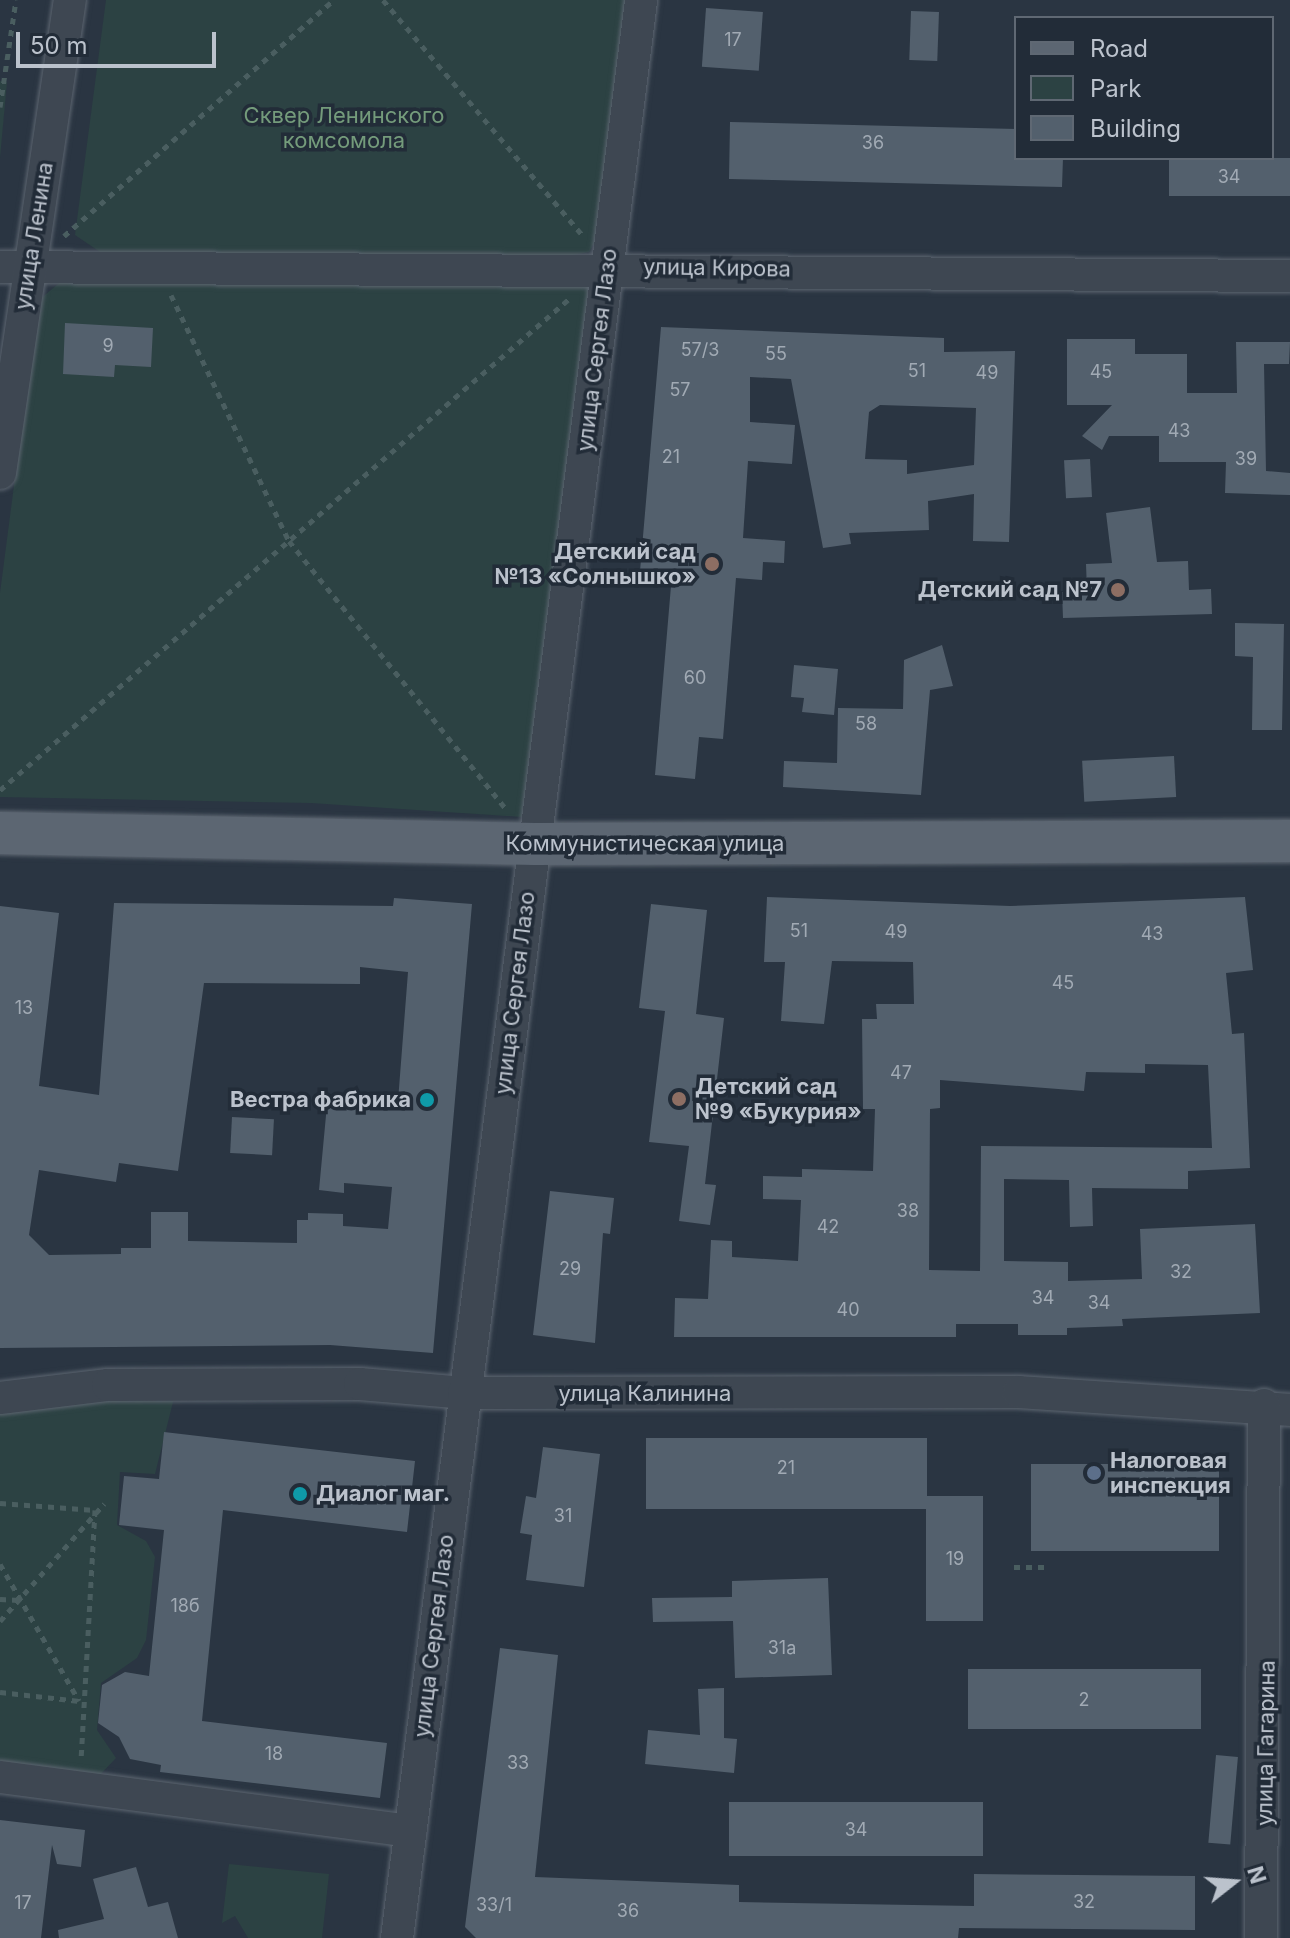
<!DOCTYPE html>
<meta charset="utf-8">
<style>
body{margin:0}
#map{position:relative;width:1290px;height:1938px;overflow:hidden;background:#2a3542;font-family:Inter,sans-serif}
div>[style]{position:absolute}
.green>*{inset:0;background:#2c4243}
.building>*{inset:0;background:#53606d;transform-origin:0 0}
.path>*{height:5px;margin-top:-2.5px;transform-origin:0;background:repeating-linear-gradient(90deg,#4a5e60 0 6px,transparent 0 12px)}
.roads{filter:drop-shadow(0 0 2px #5c6570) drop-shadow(0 0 2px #5c6570)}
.minor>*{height:32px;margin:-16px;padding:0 16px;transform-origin:16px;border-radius:16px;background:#3e4752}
.major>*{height:42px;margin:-21px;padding:0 21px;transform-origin:21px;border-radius:21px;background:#5c6672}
.dots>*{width:22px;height:22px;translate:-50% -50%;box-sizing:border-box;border:4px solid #222c38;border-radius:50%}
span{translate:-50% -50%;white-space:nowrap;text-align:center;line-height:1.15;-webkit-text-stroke:7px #222c38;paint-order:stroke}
.number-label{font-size:18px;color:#a1aab4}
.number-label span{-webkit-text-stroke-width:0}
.park-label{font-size:22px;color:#749b7b}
.street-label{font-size:22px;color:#bbc2cc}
.poi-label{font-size:22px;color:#bbc2cc;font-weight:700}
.right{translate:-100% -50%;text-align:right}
.left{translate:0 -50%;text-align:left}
.legend{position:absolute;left:1014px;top:16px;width:260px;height:144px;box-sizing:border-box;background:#222c38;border:2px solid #5f6873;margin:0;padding:10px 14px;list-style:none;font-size:24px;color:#bbc2cc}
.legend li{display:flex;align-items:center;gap:16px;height:40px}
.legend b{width:40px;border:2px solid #5f6873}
.north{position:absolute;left:1194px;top:1842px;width:80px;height:80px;-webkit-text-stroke:6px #222c38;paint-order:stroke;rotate:73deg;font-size:22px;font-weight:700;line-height:32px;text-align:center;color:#bbc2cc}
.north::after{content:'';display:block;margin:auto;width:28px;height:36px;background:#bbc2cc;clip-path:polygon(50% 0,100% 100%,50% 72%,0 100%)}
.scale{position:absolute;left:16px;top:32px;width:200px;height:36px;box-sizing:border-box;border:4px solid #bbc2cc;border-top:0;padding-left:10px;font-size:24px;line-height:28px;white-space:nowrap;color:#bbc2cc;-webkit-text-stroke:6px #222c38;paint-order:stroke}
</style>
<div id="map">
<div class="green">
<div style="clip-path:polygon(106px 0,633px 0,605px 224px,589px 252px,558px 258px,103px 254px,75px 235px)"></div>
<div style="clip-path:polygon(0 81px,7px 82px,0 158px)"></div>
<div style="clip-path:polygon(608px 266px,538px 818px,311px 803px,0 797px,0 593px,38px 301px,78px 267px)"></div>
<div style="clip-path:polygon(177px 1386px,155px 1474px,120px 1472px,117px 1525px,146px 1541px,155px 1557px,146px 1640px,137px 1658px,101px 1683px,97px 1730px,116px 1758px,97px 1778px,0 1768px,0 1398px)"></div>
<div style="clip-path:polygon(229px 1864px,329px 1874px,322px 1938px,248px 1938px,235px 1916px,222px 1923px)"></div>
</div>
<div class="building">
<div style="left:706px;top:8px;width:57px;height:59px;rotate:4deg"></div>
<div style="left:911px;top:11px;width:28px;height:49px;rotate:2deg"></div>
<div style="clip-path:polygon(730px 122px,1016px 129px,1016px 158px,1063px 158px,1062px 187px,729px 179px)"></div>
<div style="left:1169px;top:158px;width:121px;height:38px"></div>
<div style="clip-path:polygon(65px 323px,153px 328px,151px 367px,115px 365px,114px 377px,63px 374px)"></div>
<div style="clip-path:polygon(evenodd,661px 327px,944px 338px,944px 352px,1015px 351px,1009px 542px,973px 541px,974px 494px,928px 501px,929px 530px,849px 533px,851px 544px,823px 548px,791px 379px,750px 377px,750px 422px,795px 425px,792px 464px,748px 461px,743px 538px,785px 541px,784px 563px,763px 562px,762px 580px,736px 578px,723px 739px,699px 737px,695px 779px,655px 775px,672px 574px,640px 571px,661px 327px,880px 405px,976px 408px,974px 465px,907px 474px,907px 460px,865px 459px,869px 412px,880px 405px)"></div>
<div style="clip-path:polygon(1067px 339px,1135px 339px,1135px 354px,1187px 354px,1187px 393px,1237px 393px,1236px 342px,1290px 342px,1289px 364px,1264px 364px,1266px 471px,1290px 473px,1290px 495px,1225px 493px,1226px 462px,1159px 462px,1159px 436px,1109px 436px,1102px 450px,1082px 436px,1112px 405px,1067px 405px)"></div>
<div style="left:1090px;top:459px;width:38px;height:26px;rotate:87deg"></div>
<div style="clip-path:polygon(1150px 507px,1157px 562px,1188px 561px,1189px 590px,1211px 589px,1212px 614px,1063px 618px,1062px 592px,1087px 591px,1086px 564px,1112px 563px,1106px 513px)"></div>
<div style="clip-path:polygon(1235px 623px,1284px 624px,1282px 730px,1252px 730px,1253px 657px,1235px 656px)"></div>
<div style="clip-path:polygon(942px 645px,953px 686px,930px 690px,921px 795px,783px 787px,784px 761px,837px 763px,838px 708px,903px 709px,904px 660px)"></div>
<div style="clip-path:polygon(794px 665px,838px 669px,834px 715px,802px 712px,804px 698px,791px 697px)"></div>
<div style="left:1174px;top:756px;width:41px;height:92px;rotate:87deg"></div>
<div style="clip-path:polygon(evenodd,767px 897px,1010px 906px,1245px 897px,1253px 970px,1226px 973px,1232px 1034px,1244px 1033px,1250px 1168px,1188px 1171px,1188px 1189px,1092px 1188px,1093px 1226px,1070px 1227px,1069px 1180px,1004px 1179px,1004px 1261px,1068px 1262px,1068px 1281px,1142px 1279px,1140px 1229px,1255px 1224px,1260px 1313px,1122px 1319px,1123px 1326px,1067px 1328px,1067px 1335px,1018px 1335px,1018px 1324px,956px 1324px,956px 1337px,674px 1337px,675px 1298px,708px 1299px,711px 1240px,732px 1241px,732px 1257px,798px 1261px,801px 1200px,763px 1199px,763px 1176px,802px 1177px,802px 1169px,873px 1171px,875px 1109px,863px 1109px,862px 1019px,877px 1019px,876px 1004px,914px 1004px,913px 962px,832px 961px,824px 1024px,781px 1021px,785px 962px,764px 962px,767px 897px,1145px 1064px,1208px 1065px,1212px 1148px,981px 1146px,980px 1271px,929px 1270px,930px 1109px,940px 1108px,940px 1080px,1084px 1091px,1086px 1072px,1145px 1073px,1145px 1064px)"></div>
<div style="clip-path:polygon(evenodd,394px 898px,472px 904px,433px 1353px,330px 1345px,0 1348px,0 906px,59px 913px,39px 1086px,99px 1095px,114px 903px,393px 906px,394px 898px,360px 967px,408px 972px,398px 1101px,328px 1094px,319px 1190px,344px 1193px,344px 1183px,392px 1187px,388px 1229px,343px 1226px,343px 1214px,308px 1213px,308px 1220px,297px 1220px,297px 1243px,188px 1241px,188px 1212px,151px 1212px,151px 1248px,121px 1248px,121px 1254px,49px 1255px,29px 1235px,39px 1170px,116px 1182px,119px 1163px,178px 1171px,204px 983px,360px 984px,360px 967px)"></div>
<div style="clip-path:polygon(651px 904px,707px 910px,696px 1014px,724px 1018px,705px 1184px,716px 1185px,710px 1225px,679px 1221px,689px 1146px,649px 1142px,665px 1011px,639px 1008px)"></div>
<div style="left:232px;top:1117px;width:42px;height:36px;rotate:3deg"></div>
<div style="clip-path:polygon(550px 1191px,614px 1198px,610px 1234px,603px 1233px,595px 1343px,533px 1335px)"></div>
<div style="clip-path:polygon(164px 1432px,415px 1461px,407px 1532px,223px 1510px,202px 1721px,387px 1743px,380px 1798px,160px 1772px,161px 1765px,130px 1759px,119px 1737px,98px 1723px,102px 1685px,125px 1672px,149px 1676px,164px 1530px,119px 1525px,124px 1476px,159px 1479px)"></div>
<div style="left:646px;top:1438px;width:281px;height:71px"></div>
<div style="clip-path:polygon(543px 1447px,600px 1454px,584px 1587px,526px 1580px,532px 1535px,520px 1533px,526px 1496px,536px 1498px)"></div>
<div style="left:1031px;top:1464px;width:188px;height:87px"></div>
<div style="left:926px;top:1496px;width:57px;height:125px"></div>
<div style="clip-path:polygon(828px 1578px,832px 1675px,735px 1678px,733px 1621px,653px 1622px,652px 1598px,732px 1597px,732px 1581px)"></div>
<div style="clip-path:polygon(500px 1648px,558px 1655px,535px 1877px,739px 1885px,739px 1902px,974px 1906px,974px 1874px,1195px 1876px,1195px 1930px,959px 1928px,958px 1938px,476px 1938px,465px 1927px)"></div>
<div style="left:968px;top:1669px;width:233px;height:60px"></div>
<div style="clip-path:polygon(724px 1688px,724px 1738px,737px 1739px,734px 1773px,645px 1764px,648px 1730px,700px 1735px,698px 1689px)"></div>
<div style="left:1216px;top:1755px;width:22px;height:88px;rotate:5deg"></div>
<div style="left:729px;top:1802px;width:254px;height:54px"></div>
<div style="clip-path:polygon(0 1820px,85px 1830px,81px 1867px,57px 1864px,52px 1845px,41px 1938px,0 1938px)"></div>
<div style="clip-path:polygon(136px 1867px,148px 1907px,168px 1902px,178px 1938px,59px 1938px,58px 1930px,104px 1919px,93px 1879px)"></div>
</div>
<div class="path">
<div style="left:383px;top:0;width:309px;rotate:49.7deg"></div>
<div style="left:0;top:107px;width:108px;rotate:-81.5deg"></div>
<div style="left:64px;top:236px;width:359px;rotate:-41.2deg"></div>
<div style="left:171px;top:295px;width:273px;rotate:64.4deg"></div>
<div style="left:289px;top:541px;width:345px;rotate:51deg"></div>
<div style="left:0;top:790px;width:752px;rotate:-40.79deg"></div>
<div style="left:0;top:1503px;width:95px;rotate:4.2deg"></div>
<div style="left:95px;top:1510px;width:251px;rotate:93.2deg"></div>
<div style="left:0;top:1564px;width:158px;rotate:60deg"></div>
<div style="left:1014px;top:1567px;width:35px"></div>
<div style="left:0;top:1599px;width:19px;rotate:3deg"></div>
<div style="left:0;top:1621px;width:157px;rotate:-48.4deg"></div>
<div style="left:0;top:1692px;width:80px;rotate:6.5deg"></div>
</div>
<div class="roads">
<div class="minor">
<div style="left:0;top:267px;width:1290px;rotate:0.4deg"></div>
<div style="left:0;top:473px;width:478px;rotate:-81.6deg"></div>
<div style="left:0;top:1398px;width:109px;rotate:-6.9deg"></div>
<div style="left:108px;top:1385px;width:252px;rotate:-0.2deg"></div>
<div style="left:360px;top:1384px;width:104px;rotate:4.9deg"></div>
<div style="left:464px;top:1393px;width:555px;rotate:-0.1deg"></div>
<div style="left:1019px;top:1392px;width:272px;rotate:3.8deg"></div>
<div style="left:0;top:1777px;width:414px;rotate:7.5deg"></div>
<div style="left:397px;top:1938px;width:1953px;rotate:-82.82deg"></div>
<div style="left:1261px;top:1938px;width:533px;rotate:-89.68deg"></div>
</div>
<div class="major">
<div style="left:0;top:833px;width:535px;rotate:1.18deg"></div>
<div style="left:535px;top:844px;width:755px;rotate:-0.23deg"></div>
</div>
</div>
<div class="dots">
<div style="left:712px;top:564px;background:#8d6e63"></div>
<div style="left:1118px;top:590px;background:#8d6e63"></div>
<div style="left:679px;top:1099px;background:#8d6e63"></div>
<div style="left:427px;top:1100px;background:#0f9aa8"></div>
<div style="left:1094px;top:1473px;background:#5c6f8a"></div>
<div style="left:300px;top:1494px;background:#0f9aa8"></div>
</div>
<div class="number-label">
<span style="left:733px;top:40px">17</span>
<span style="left:873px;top:143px">36</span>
<span style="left:1229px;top:177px">34</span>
<span style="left:108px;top:346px">9</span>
<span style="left:700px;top:350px">57/3</span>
<span style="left:776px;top:354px">55</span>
<span style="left:917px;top:371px">51</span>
<span style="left:1101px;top:372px">45</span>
<span style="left:987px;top:373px">49</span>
<span style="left:680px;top:390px">57</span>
<span style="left:1179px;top:431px">43</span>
<span style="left:671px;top:457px">21</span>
<span style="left:1246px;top:459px">39</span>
<span style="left:695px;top:678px">60</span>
<span style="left:866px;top:724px">58</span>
<span style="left:799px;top:931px">51</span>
<span style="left:896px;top:932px">49</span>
<span style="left:1152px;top:934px">43</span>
<span style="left:1063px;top:983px">45</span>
<span style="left:24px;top:1008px">13</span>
<span style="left:901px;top:1073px">47</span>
<span style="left:908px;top:1211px">38</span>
<span style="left:828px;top:1227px">42</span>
<span style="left:570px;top:1269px">29</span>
<span style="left:1181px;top:1272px">32</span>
<span style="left:1043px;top:1298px">34</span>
<span style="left:1099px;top:1303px">34</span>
<span style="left:848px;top:1310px">40</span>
<span style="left:786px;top:1468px">21</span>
<span style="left:563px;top:1516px">31</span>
<span style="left:955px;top:1559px">19</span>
<span style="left:185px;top:1606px">18б</span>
<span style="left:782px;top:1648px">31а</span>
<span style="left:1084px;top:1700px">2</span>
<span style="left:274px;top:1754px">18</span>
<span style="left:518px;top:1763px">33</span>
<span style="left:856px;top:1830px">34</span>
<span style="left:1084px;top:1902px">32</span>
<span style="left:23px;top:1903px">17</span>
<span style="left:494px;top:1905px">33/1</span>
<span style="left:628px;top:1911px">36</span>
</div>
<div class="park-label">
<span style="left:344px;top:128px">Сквер Ленинского<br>комсомола</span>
</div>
<div class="street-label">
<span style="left:34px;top:236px;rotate:-81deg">улица Ленина</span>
<span style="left:717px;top:268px;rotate:1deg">улица Кирова</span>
<span style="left:597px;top:350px;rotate:-83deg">улица Сергея Лазо</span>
<span style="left:645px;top:844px">Коммунистическая улица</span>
<span style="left:515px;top:993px;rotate:-83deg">улица Сергея Лазо</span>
<span style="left:645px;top:1394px">улица Калинина</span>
<span style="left:434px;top:1636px;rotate:-83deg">улица Сергея Лазо</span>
<span style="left:1266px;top:1743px;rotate:-89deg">улица Гагарина</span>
</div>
<div class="poi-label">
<span class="right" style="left:696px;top:564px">Детский сад<br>№13 «Солнышко»</span>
<span class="right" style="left:1102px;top:590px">Детский сад №7</span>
<span class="left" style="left:695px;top:1099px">Детский сад<br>№9 «Букурия»</span>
<span class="right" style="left:411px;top:1100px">Вестра фабрика</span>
<span class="left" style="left:1110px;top:1473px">Налоговая<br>инспекция</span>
<span class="left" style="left:316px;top:1494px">Диалог маг.</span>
</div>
<ul class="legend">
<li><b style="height:10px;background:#5c6672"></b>Road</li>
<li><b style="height:22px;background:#2c4243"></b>Park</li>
<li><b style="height:22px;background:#53606d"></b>Building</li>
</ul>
<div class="north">N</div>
<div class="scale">50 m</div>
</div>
